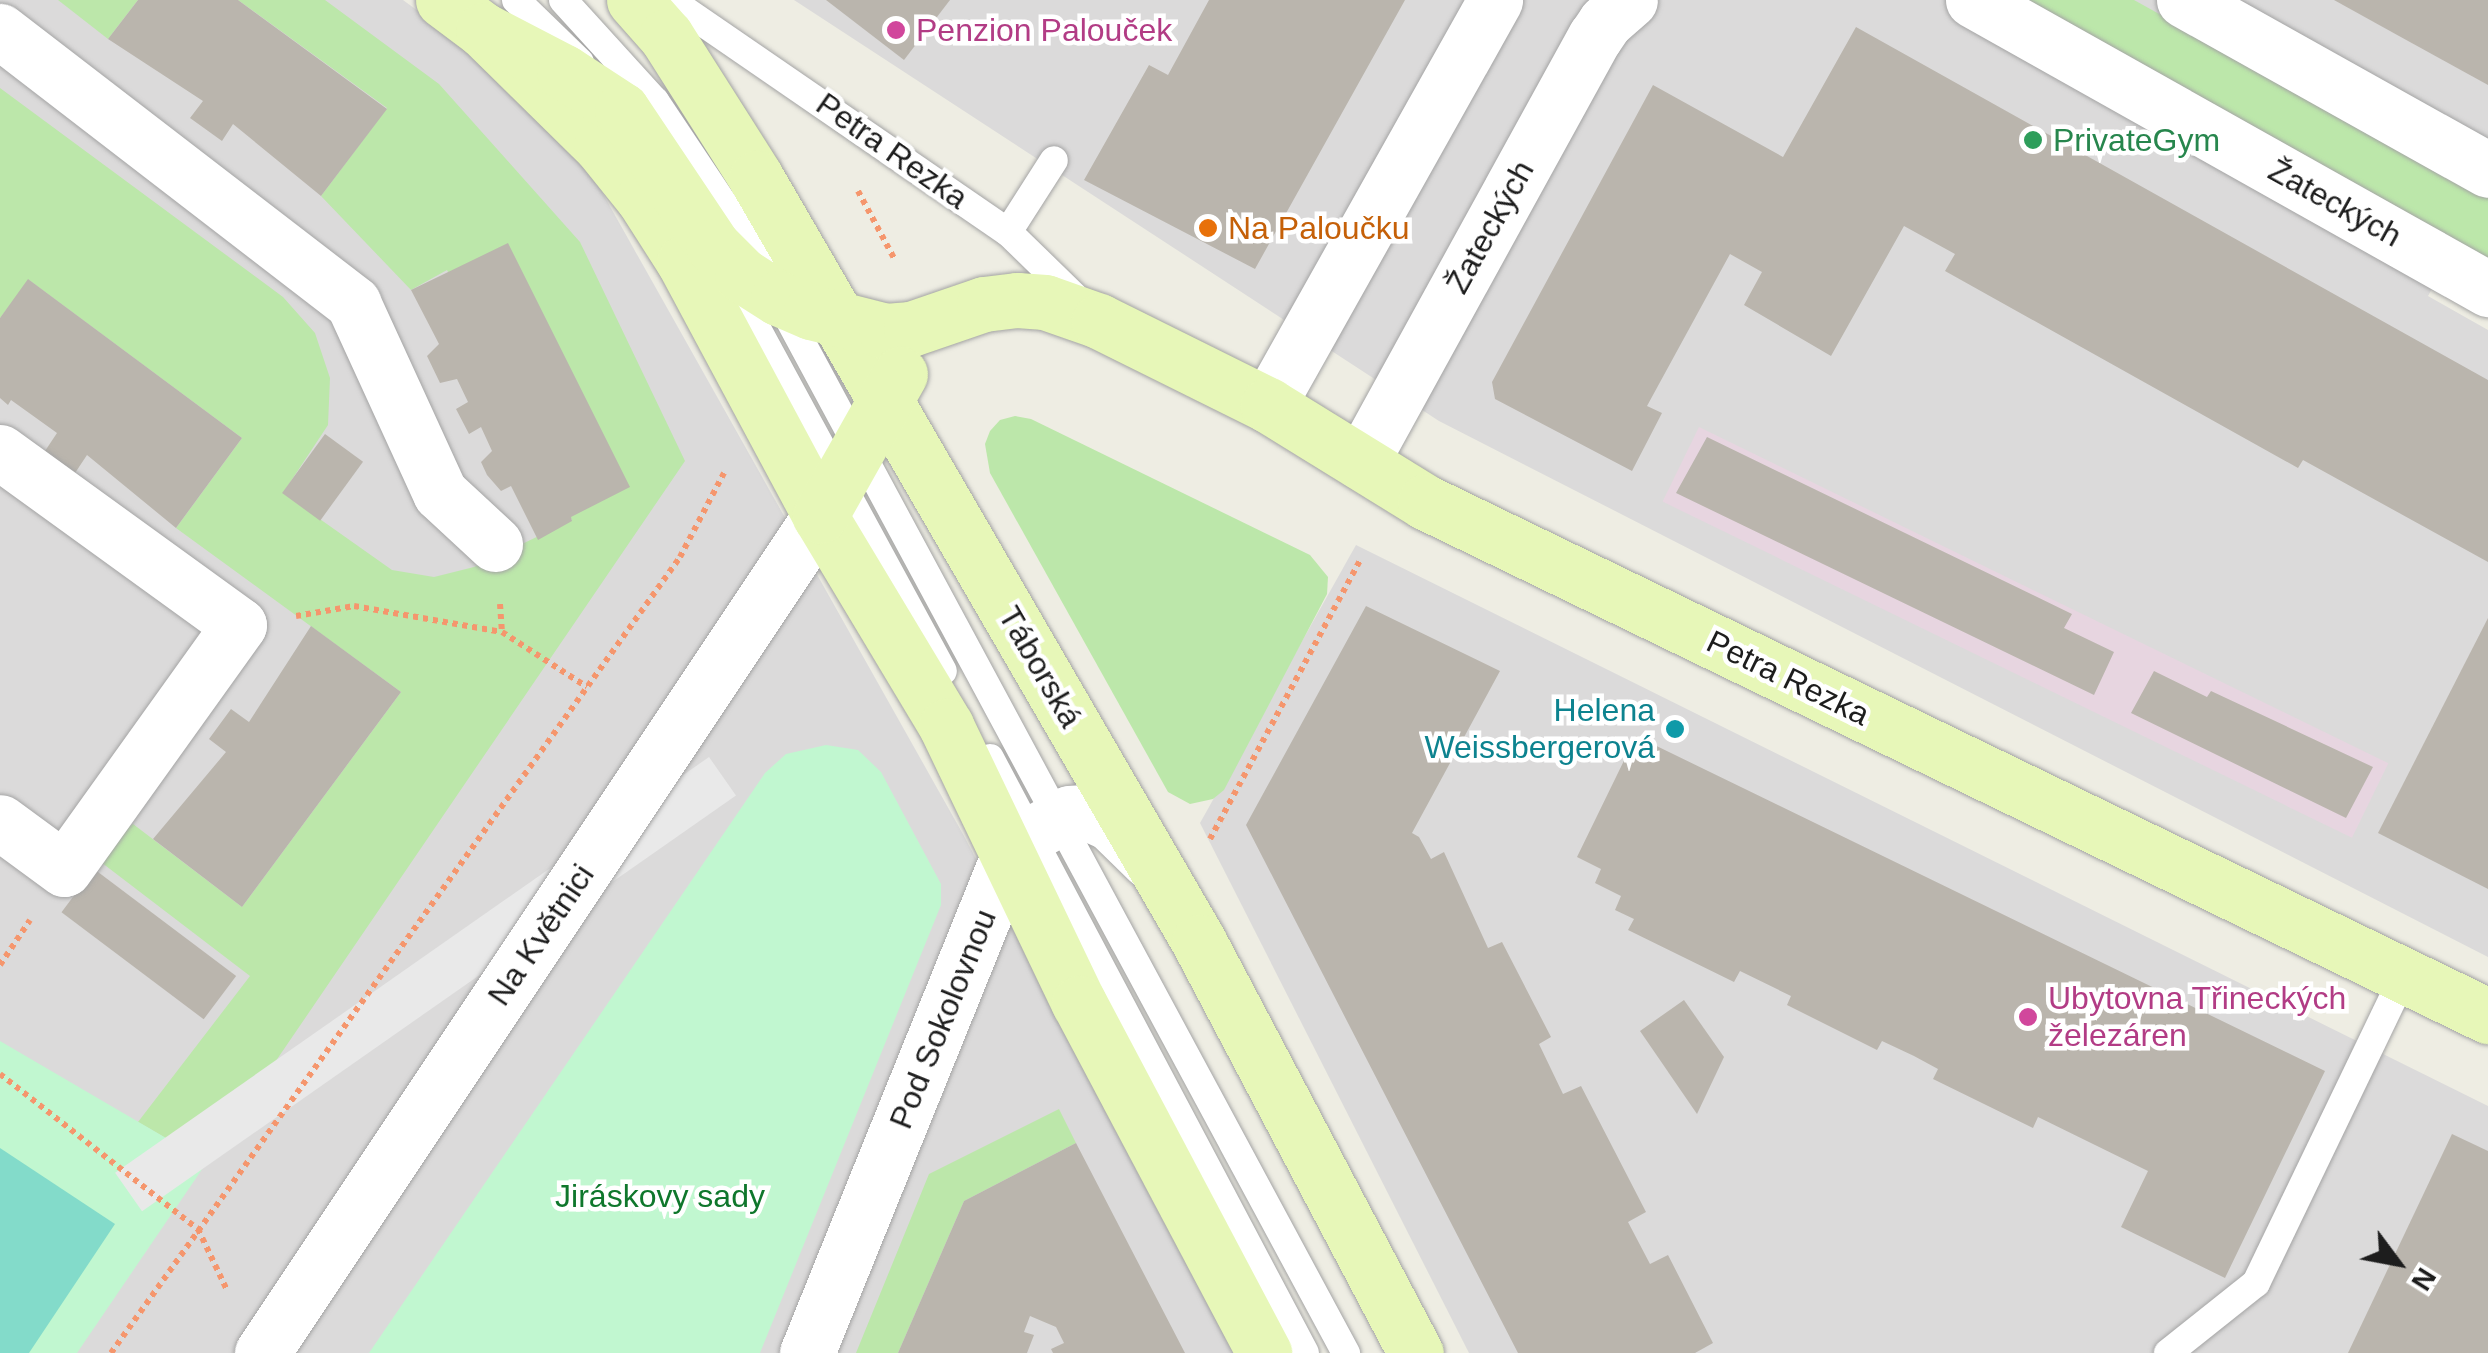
<!DOCTYPE html>
<meta charset="utf-8">
<style>
body{margin:0}
#map{position:relative;width:2488px;height:1353px;overflow:hidden;background:#eeede3;font-family:Arial,sans-serif}
div>[style]{position:absolute}
.residential>*{inset:0;background:#dbdada}
.industrial>*{inset:0;background:#e7d5e0;transform-origin:0 0}
.grass>*{inset:0;background:#bce7aa}
.park>*{inset:0;background:#c1f7d0}
.pitch>*{inset:0;background:#83dbca}
.parking>*{inset:0;background:#e9e9e9;transform-origin:0 0}
.building>*{inset:0;background:#bab5ad;transform-origin:0 0}
.path>*{height:6px;margin-top:-3px;transform-origin:0;background:repeating-linear-gradient(90deg,#f5966d 0 5px,transparent 0 10px)}
.roads{filter:drop-shadow(0 0 2px #a4a4a4) drop-shadow(0 0 2px #a4a4a4)}
.lane>*{height:28px;margin:-14px;padding:0 14px;transform-origin:14px;border-radius:14px;background:#fff}
.street>*{height:55px;margin:-27.5px;padding:0 27.5px;transform-origin:27.5px;border-radius:27.5px;background:#fff}
.secondary>*{height:55px;margin:-27.5px;padding:0 27.5px;transform-origin:27.5px;border-radius:27.5px;background:#e7f7b8}
.dots>*{width:28px;height:28px;translate:-50% -50%;box-sizing:border-box;border:5px solid #fff;border-radius:50%}
span{translate:-50% -50%;white-space:nowrap;text-align:center;line-height:1.15;-webkit-text-stroke:9px #fff;paint-order:stroke}
.hotel-label{font-size:32px;color:#b23c85}
.left{translate:0 -50%;text-align:left}
.leisure-label{font-size:32px;color:#27864d}
.street-label{font-size:32px;color:#1d1d1d}
.food-label{font-size:32px;color:#c56008}
.culture-label{font-size:32px;color:#0d838f}
.right{translate:-100% -50%;text-align:right}
.park-label{font-size:32px;color:#0f772c}
.north{position:absolute;left:2348px;top:1213px;width:100px;height:100px;-webkit-text-stroke:8px #fff;paint-order:stroke;rotate:122deg;font-size:28px;font-weight:700;line-height:40px;text-align:center;color:#1d1d1d}
.north::after{content:'';display:block;margin:auto;width:35px;height:45px;background:#1d1d1d;clip-path:polygon(50% 0,100% 100%,50% 72%,0 100%)}
</style>
<div id="map">
<div class="residential">
<div style="clip-path:polygon(0 0,403px 0,558px 114px,964px 836px,1235px 1353px,0 1353px)"></div>
<div style="clip-path:polygon(794px 0,2488px 0,2488px 185px,2428px 296px,2488px 330px,2488px 957px,1439px 421px)"></div>
<div style="clip-path:polygon(1356px 545px,2488px 1106px,2488px 1353px,1469px 1353px,1200px 823px)"></div>
</div>
<div class="industrial">
<div style="left:1699px;top:427px;width:767px;height:83px;rotate:26deg"></div>
</div>
<div class="grass">
<div style="clip-path:polygon(58px 0,138px 0,108px 39px)"></div>
<div style="clip-path:polygon(238px 0,325px 0,439px 84px,580px 242px,685px 461px,207px 1162px,138px 1122px,250px 976px,89px 853px,133px 824px,242px 907px,401px 692px,176px 528px,242px 438px,29px 280px,0 318px,0 88px,283px 297px,315px 333px,330px 378px,328px 425px,283px 493px,392px 570px,434px 577px,474px 567px,572px 520px,447px 270px,411px 290px,321px 196px,387px 108px)"></div>
<div style="clip-path:polygon(2014px 0,2134px 0,2488px 196px,2488px 262px)"></div>
<div style="clip-path:polygon(1015px 416px,1031px 419px,1310px 555px,1328px 577px,1327px 594px,1224px 790px,1213px 799px,1190px 804px,1168px 792px,990px 473px,985px 444px,990px 431px,1000px 420px)"></div>
<div style="clip-path:polygon(1059px 1109px,1076px 1143px,964px 1201px,898px 1353px,856px 1353px,929px 1174px)"></div>
</div>
<div class="park">
<div style="clip-path:polygon(826px 745px,858px 750px,881px 772px,941px 884px,941px 905px,760px 1353px,369px 1353px,765px 773px,786px 754px)"></div>
<div style="clip-path:polygon(0 1041px,207px 1162px,77px 1353px,0 1353px)"></div>
</div>
<div class="pitch">
<div style="clip-path:polygon(0 1148px,115px 1224px,29px 1353px,0 1353px)"></div>
</div>
<div class="parking">
<div style="left:709px;top:757px;width:47px;height:725px;rotate:55deg"></div>
</div>
<div class="building">
<div style="clip-path:polygon(138px 0,238px 0,387px 109px,321px 196px,233px 124px,222px 141px,190px 118px,203px 101px,108px 39px)"></div>
<div style="clip-path:polygon(826px 0,950px 0,904px 60px)"></div>
<div style="clip-path:polygon(1209px 0,1405px 0,1255px 269px,1084px 180px,1149px 65px,1168px 75px)"></div>
<div style="clip-path:polygon(2334px 0,2488px 0,2488px 85px,2399px 36px)"></div>
<div style="clip-path:polygon(1856px 27px,2488px 380px,2488px 562px,2303px 460px,2298px 468px,1945px 271px,1955px 254px,1904px 226px,1831px 356px,1744px 305px,1762px 272px,1730px 254px,1647px 406px,1662px 413px,1632px 471px,1495px 399px,1492px 382px,1653px 85px,1783px 157px)"></div>
<div style="clip-path:polygon(508px 243px,630px 487px,571px 517px,572px 521px,538px 540px,511px 486px,501px 491px,487px 475px,481px 462px,492px 451px,481px 427px,469px 434px,456px 409px,468px 402px,457px 379px,440px 383px,427px 356px,439px 344px,411px 290px)"></div>
<div style="clip-path:polygon(28px 279px,242px 438px,176px 528px,87px 455px,75px 473px,45px 451px,57px 433px,11px 400px,8px 405px,0 398px,0 318px)"></div>
<div style="left:325px;top:434px;width:47px;height:73px;rotate:36deg"></div>
<div style="clip-path:polygon(1707px 437px,2072px 614px,2064px 628px,2114px 652px,2094px 695px,1676px 493px)"></div>
<div style="clip-path:polygon(1366px 606px,1500px 671px,1412px 833px,1419px 837px,1431px 859px,1444px 852px,1488px 948px,1502px 942px,1551px 1037px,1539px 1044px,1563px 1094px,1581px 1086px,1646px 1212px,1628px 1222px,1650px 1264px,1668px 1255px,1713px 1343px,1695px 1353px,1518px 1353px,1246px 825px)"></div>
<div style="clip-path:polygon(2488px 618px,2488px 889px,2378px 833px)"></div>
<div style="clip-path:polygon(311px 626px,401px 692px,242px 907px,153px 839px,226px 752px,209px 739px,231px 709px,249px 722px)"></div>
<div style="clip-path:polygon(2154px 671px,2207px 697px,2211px 691px,2373px 767px,2346px 818px,2131px 713px)"></div>
<div style="clip-path:polygon(1636px 736px,2325px 1071px,2225px 1278px,2121px 1227px,2148px 1171px,2038px 1117px,2033px 1128px,1933px 1079px,1938px 1069px,1914px 1056px,1882px 1041px,1877px 1050px,1787px 1005px,1791px 996px,1740px 971px,1734px 982px,1628px 930px,1634px 919px,1615px 910px,1621px 896px,1595px 883px,1601px 869px,1577px 857px)"></div>
<div style="left:94px;top:869px;width:178px;height:54px;rotate:37deg"></div>
<div style="clip-path:polygon(1684px 1000px,1724px 1057px,1697px 1114px,1640px 1031px)"></div>
<div style="clip-path:polygon(2452px 1134px,2488px 1151px,2488px 1353px,2348px 1353px)"></div>
<div style="clip-path:polygon(1076px 1143px,1185px 1353px,1053px 1353px,1051px 1349px,1064px 1343px,1056px 1327px,1030px 1316px,1024px 1332px,1034px 1335px,1027px 1353px,898px 1353px,964px 1201px)"></div>
</div>
<div class="path">
<div style="left:858px;top:191px;width:78px;rotate:61.8deg"></div>
<div style="left:500px;top:604px;width:28px;rotate:86deg"></div>
<div style="left:502px;top:632px;width:101px;rotate:32.9deg"></div>
<div style="left:296px;top:616px;width:59px;rotate:-9.8deg"></div>
<div style="left:354px;top:606px;width:150px;rotate:10deg"></div>
<div style="left:1210px;top:839px;width:317px;rotate:-61.7deg"></div>
<div style="left:0;top:965px;width:54px;rotate:-56.3deg"></div>
<div style="left:0;top:1074px;width:251px;rotate:38.1deg"></div>
<div style="left:198px;top:1229px;width:68px;rotate:64.6deg"></div>
<div style="left:111px;top:1353px;width:978px;rotate:-54.44deg"></div>
<div style="left:680px;top:557px;width:95px;rotate:-62.4deg"></div>
</div>
<div class="roads">
<div class="lane">
<div style="left:516px;top:0;width:89px;rotate:44.1deg"></div>
<div style="left:563px;top:0;width:137px;rotate:47.7deg"></div>
<div style="left:655px;top:101px;width:155px;rotate:56.3deg"></div>
<div style="left:741px;top:230px;width:1276px;rotate:61.69deg"></div>
<div style="left:670px;top:0;width:410px;rotate:34.5deg"></div>
<div style="left:1008px;top:232px;width:100px;rotate:44.2deg"></div>
<div style="left:1008px;top:232px;width:85px;rotate:-57.4deg"></div>
<div style="left:730px;top:279px;width:446px;rotate:61.5deg"></div>
<div style="left:990px;top:758px;width:673px;rotate:62.1deg"></div>
<div style="left:2168px;top:1353px;width:112px;rotate:-38.5deg"></div>
<div style="left:2256px;top:1283px;width:341px;rotate:-64.3deg"></div>
</div>
<div class="street">
<div style="left:1973px;top:0;width:591px;rotate:29.3deg"></div>
<div style="left:2184px;top:0;width:348px;rotate:29.2deg"></div>
<div style="left:0;top:31px;width:446px;rotate:37.6deg"></div>
<div style="left:353px;top:303px;width:209px;rotate:65.4deg"></div>
<div style="left:440px;top:493px;width:75px;rotate:42.8deg"></div>
<div style="left:1268px;top:405px;width:464px;rotate:-60.7deg"></div>
<div style="left:0;top:452px;width:295px;rotate:35.9deg"></div>
<div style="left:239px;top:625px;width:300px;rotate:125.6deg"></div>
<div style="left:64px;top:869px;width:79px;rotate:-143.7deg"></div>
<div style="left:1361px;top:462px;width:485px;rotate:-61.2deg"></div>
<div style="left:1595px;top:37px;width:18px;rotate:-56deg"></div>
<div style="left:1605px;top:22px;width:33px;rotate:-41deg"></div>
<div style="left:262px;top:1353px;width:1006px;rotate:-56.31deg"></div>
<div style="left:807px;top:1353px;width:549px;rotate:-67.97deg"></div>
<div style="left:1013px;top:844px;width:64px;rotate:-29deg"></div>
<div style="left:1069px;top:813px;width:16px;rotate:-4deg"></div>
<div style="left:1085px;top:812px;width:27px;rotate:24deg"></div>
<div style="left:1110px;top:823px;width:54px;rotate:44.3deg"></div>
</div>
<div class="secondary">
<div style="left:443px;top:0;width:50px;rotate:36.9deg"></div>
<div style="left:483px;top:30px;width:165px;rotate:44.5deg"></div>
<div style="left:601px;top:146px;width:67px;rotate:51.1deg"></div>
<div style="left:643px;top:198px;width:76px;rotate:57.4deg"></div>
<div style="left:684px;top:262px;width:288px;rotate:61.8deg"></div>
<div style="left:820px;top:516px;width:245px;rotate:59deg"></div>
<div style="left:946px;top:726px;width:307px;rotate:64.4deg"></div>
<div style="left:1079px;top:1003px;width:396px;rotate:62.1deg"></div>
<div style="left:634px;top:0;width:48px;rotate:48.4deg"></div>
<div style="left:666px;top:36px;width:168px;rotate:57.6deg"></div>
<div style="left:756px;top:178px;width:883px;rotate:59.89deg"></div>
<div style="left:1199px;top:942px;width:465px;rotate:62.2deg"></div>
<div style="left:483px;top:30px;width:91px;rotate:27.4deg"></div>
<div style="left:564px;top:72px;width:69px;rotate:33.2deg"></div>
<div style="left:622px;top:110px;width:164px;rotate:56.2deg"></div>
<div style="left:713px;top:246px;width:41px;rotate:45deg"></div>
<div style="left:742px;top:275px;width:43px;rotate:32.6deg"></div>
<div style="left:778px;top:298px;width:36px;rotate:23deg"></div>
<div style="left:811px;top:312px;width:77px;rotate:14.2deg"></div>
<div style="left:886px;top:331px;width:25px;rotate:-5deg"></div>
<div style="left:911px;top:329px;width:77px;rotate:-18.9deg"></div>
<div style="left:984px;top:304px;width:33px;rotate:-7deg"></div>
<div style="left:1017px;top:300px;width:28px;rotate:4deg"></div>
<div style="left:1045px;top:302px;width:57px;rotate:19.4deg"></div>
<div style="left:1099px;top:321px;width:189px;rotate:26.4deg"></div>
<div style="left:1268px;top:405px;width:185px;rotate:31.7deg"></div>
<div style="left:1425px;top:502px;width:1181px;rotate:25.81deg"></div>
<div style="left:820px;top:516px;width:163px;rotate:-60.6deg"></div>
</div>
</div>
<div class="dots">
<div style="left:896px;top:30px;background:#d1479c"></div>
<div style="left:2033px;top:140px;background:#2e9e5b"></div>
<div style="left:1208px;top:228px;background:#e8710a"></div>
<div style="left:1675px;top:729px;background:#0f9aa8"></div>
<div style="left:2028px;top:1017px;background:#d1479c"></div>
</div>
<div class="hotel-label">
<span class="left" style="left:916px;top:30px">Penzion Palouček</span>
<span class="left" style="left:2048px;top:1017px">Ubytovna Třineckých<br>železáren</span>
</div>
<div class="leisure-label">
<span class="left" style="left:2053px;top:140px">PrivateGym</span>
</div>
<div class="street-label">
<span style="left:892px;top:151px;rotate:35deg">Petra Rezka</span>
<span style="left:2335px;top:203px;rotate:29deg">Žateckých</span>
<span style="left:1490px;top:227px;rotate:-61deg">Žateckých</span>
<span style="left:1040px;top:667px;rotate:60deg">Táborská</span>
<span style="left:1788px;top:678px;rotate:26deg">Petra Rezka</span>
<span style="left:541px;top:935px;rotate:-56deg">Na Květnici</span>
<span style="left:943px;top:1019px;rotate:-68deg">Pod Sokolovnou</span>
</div>
<div class="food-label">
<span class="left" style="left:1228px;top:228px">Na Paloučku</span>
</div>
<div class="culture-label">
<span class="right" style="left:1655px;top:729px">Helena<br>Weissbergerová</span>
</div>
<div class="park-label">
<span style="left:660px;top:1196px">Jiráskovy sady</span>
</div>
<div class="north">N</div>
</div>
